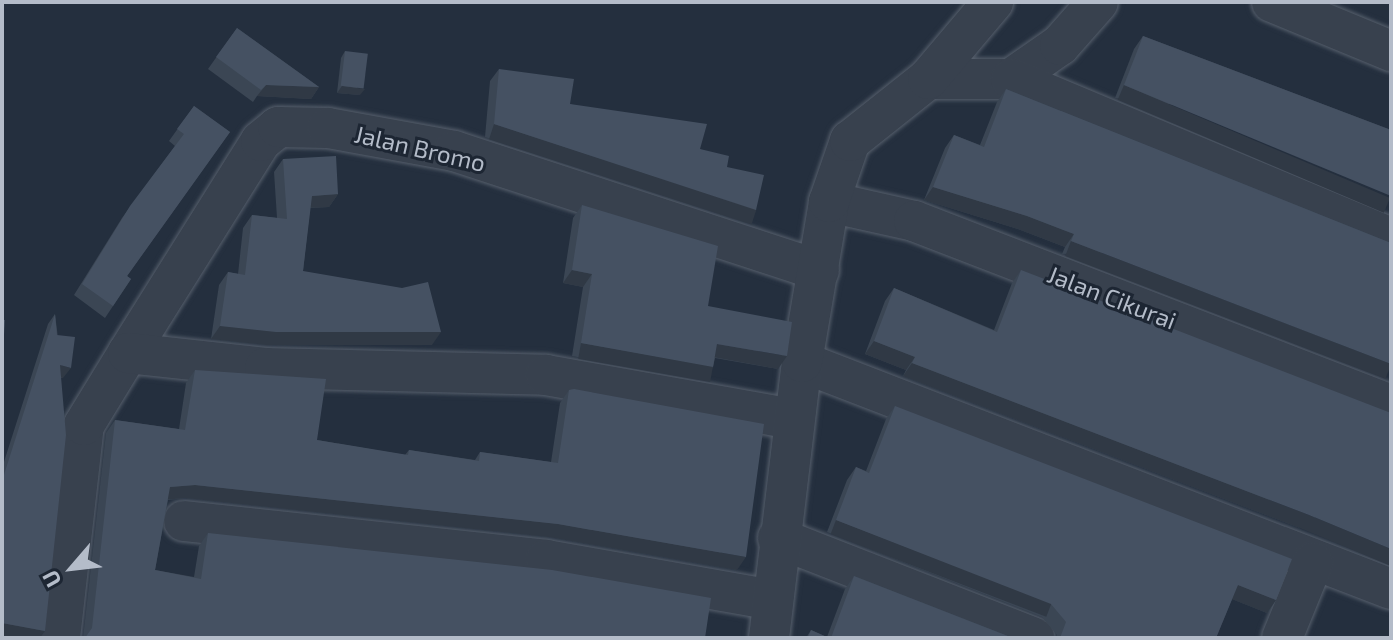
<!DOCTYPE html>
<style>
body{margin:0}
#map{position:relative;width:1393px;height:640px;overflow:hidden;background:#242f3e;font-family:"Exo 2",sans-serif}
div>[style]{position:absolute}
.roads{filter:drop-shadow(0 0 2px #565f6c) drop-shadow(0 0 2px #565f6c)}
.minor>*{height:40px;margin:-20px;padding:0 20px;transform-origin:20px;border-radius:20px;background:#38414e}
.wall>*{inset:0;background:#3b4654}
.shaded-wall>*{inset:0;background:#303945;transform-origin:0 0}
.building>*{inset:0;background:#455162;transform-origin:0 0}
span{translate:-50% -50%;white-space:nowrap;text-align:center;line-height:1.15;-webkit-text-stroke:6px #1d2633;paint-order:stroke}
.street-label{font-size:24px;color:#b4bcc9}
.frame{position:absolute;inset:0;border:4px solid #b4bcc9;pointer-events:none}
.north{position:absolute;left:32px;top:528px;width:80px;height:80px;-webkit-text-stroke:6px #1d2633;paint-order:stroke;rotate:242deg;font-size:22px;font-weight:700;line-height:32px;text-align:center;color:#b4bcc9}
.north::after{content:'';display:block;margin:auto;width:28px;height:36px;background:#b4bcc9;clip-path:polygon(50% 0,100% 100%,50% 72%,0 100%)}
</style>
<div id="map">
<div class="roads">
<div class="minor">
<div style="left:1272px;top:2px;width:129px;rotate:22.4deg"></div>
<div style="left:928px;top:79px;width:83px"></div>
<div style="left:1011px;top:79px;width:60px;rotate:-34.8deg"></div>
<div style="left:1060px;top:45px;width:57px;rotate:-48.5deg"></div>
<div style="left:1011px;top:79px;width:412px;rotate:22.7deg"></div>
<div style="left:829px;top:202px;width:87px;rotate:12.6deg"></div>
<div style="left:914px;top:221px;width:511px;rotate:21.09deg"></div>
<div style="left:128px;top:353px;width:250px;rotate:-57.9deg"></div>
<div style="left:261px;top:141px;width:22px;rotate:-39deg"></div>
<div style="left:278px;top:127px;width:50px;rotate:1.1deg"></div>
<div style="left:328px;top:128px;width:128px;rotate:10.3deg"></div>
<div style="left:454px;top:151px;width:384px;rotate:18.1deg"></div>
<div style="left:802px;top:362px;width:631px;rotate:21.08deg"></div>
<div style="left:184px;top:521px;width:364px;rotate:6.1deg"></div>
<div style="left:546px;top:560px;width:230px;rotate:10deg"></div>
<div style="left:778px;top:538px;width:275px;rotate:21.3deg"></div>
<div style="left:60px;top:638px;width:214px;rotate:-83.6deg"></div>
<div style="left:84px;top:425px;width:84px;rotate:-58.6deg"></div>
<div style="left:128px;top:353px;width:138px;rotate:6.2deg"></div>
<div style="left:265px;top:368px;width:281px;rotate:1.4deg"></div>
<div style="left:546px;top:375px;width:252px;rotate:10.1deg"></div>
<div style="left:769px;top:638px;width:278px;rotate:-83.2deg"></div>
<div style="left:802px;top:362px;width:162px;rotate:-80.4deg"></div>
<div style="left:829px;top:202px;width:65px;rotate:-71deg"></div>
<div style="left:850px;top:141px;width:100px;rotate:-38.5deg"></div>
<div style="left:928px;top:79px;width:101px;rotate:-49.8deg"></div>
<div style="left:1282px;top:638px;width:82px;rotate:-67.8deg"></div>
</div>
</div>
<div class="wall">
<div style="clip-path:polygon(237px 28px,319px 87px,311px 99px,257px 96px,253px 102px,208px 69px)"></div>
<div style="clip-path:polygon(1143px 36px,1391px 130px,1115px 98px,1134px 49px)"></div>
<div style="clip-path:polygon(345px 51px,360px 95px,337px 93px,341px 58px)"></div>
<div style="clip-path:polygon(499px 69px,570px 104px,700px 149px,727px 167px,756px 210px,748px 223px,485px 137px,490px 81px)"></div>
<div style="clip-path:polygon(1006px 89px,1391px 243px,1062px 254px,1065px 247px,1018px 229px,924px 200px,945px 148px,954px 135px,980px 145px,997px 102px)"></div>
<div style="clip-path:polygon(194px 106px,230px 132px,127px 276px,131px 279px,105px 318px,74px 295px,122px 218px,175px 146px,169px 141px)"></div>
<div style="clip-path:polygon(283px 159px,338px 194px,329px 207px,310px 208px,303px 271px,432px 345px,267px 345px,211px 339px,219px 285px,228px 272px,238px 274px,243px 228px,252px 215px,277px 218px,274px 172px)"></div>
<div style="clip-path:polygon(582px 205px,708px 306px,778px 369px,715px 358px,713px 367px,704px 380px,572px 356px,583px 287px,563px 283px,573px 218px)"></div>
<div style="clip-path:polygon(1021px 270px,1300px 528px,903px 376px,906px 370px,865px 354px,885px 301px,894px 288px,994px 330px,1012px 283px)"></div>
<div style="clip-path:polygon(55px 314px,63px 378px,61px 378px,45px 631px,40px 638px,20px 638px,2px 635px,2px 468px,48px 324px)"></div>
<div style="clip-path:polygon(195px 370px,317px 440px,405px 455px,409px 450px,475px 460px,480px 452px,551px 462px,560px 403px,569px 390px,737px 570px,549px 537px,186px 498px,168px 500px,155px 570px,194px 577px,199px 546px,208px 533px,705px 638px,83px 638px,106px 433px,115px 420px,179px 429px,186px 383px)"></div>
<div style="clip-path:polygon(895px 406px,1276px 600px,1267px 613px,1232px 599px,1216px 638px,1056px 638px,1057px 635px,1042px 617px,827px 532px,847px 480px,856px 467px,866px 471px,886px 419px)"></div>
<div style="clip-path:polygon(854px 576px,1013px 638px,806px 638px,811px 630px,827px 637px,845px 589px)"></div>
</div>
<div class="shaded-wall">
<div style="clip-path:polygon(266px 85px,319px 87px,311px 99px,257px 96px)"></div>
<div style="left:1124px;top:85px;width:289px;height:16px;rotate:23deg"></div>
<div style="clip-path:polygon(342px 86px,365px 89px,360px 95px,337px 93px)"></div>
<div style="left:494px;top:124px;width:276px;height:16px;rotate:18deg"></div>
<div style="clip-path:polygon(933px 187px,1027px 216px,1074px 234px,1065px 247px,1018px 229px,924px 200px)"></div>
<div style="clip-path:polygon(338px 194px,329px 207px,303px 208px,312px 196px)"></div>
<div style="left:1071px;top:241px;width:343px;height:16px;rotate:21deg"></div>
<div style="clip-path:polygon(572px 270px,592px 274px,583px 287px,563px 283px)"></div>
<div style="clip-path:polygon(220px 326px,441px 332px,432px 345px,267px 345px,211px 339px)"></div>
<div style="clip-path:polygon(874px 341px,915px 357px,906px 370px,865px 354px)"></div>
<div style="left:581px;top:343px;width:134px;height:16px;rotate:10deg"></div>
<div style="clip-path:polygon(717px 344px,787px 356px,778px 369px,708px 356px)"></div>
<div style="clip-path:polygon(912px 363px,1309px 515px,1391px 549px,1391px 566px,1300px 528px,903px 376px)"></div>
<div style="clip-path:polygon(60px 365px,71px 368px,63px 378px,52px 375px)"></div>
<div style="clip-path:polygon(195px 485px,558px 524px,746px 557px,737px 570px,549px 537px,186px 498px,161px 500px,170px 487px)"></div>
<div style="left:836px;top:520px;width:231px;height:15px;rotate:21deg"></div>
<div style="clip-path:polygon(1238px 585px,1276px 600px,1267px 613px,1229px 598px)"></div>
<div style="clip-path:polygon(2px 623px,45px 631px,40px 638px,20px 638px,2px 635px)"></div>
</div>
<div class="building">
<div style="clip-path:polygon(237px 28px,319px 87px,266px 85px,261px 90px,216px 57px)"></div>
<div style="clip-path:polygon(1143px 36px,1391px 130px,1391px 196px,1124px 85px)"></div>
<div style="left:345px;top:51px;width:23px;height:35px;rotate:7deg"></div>
<div style="clip-path:polygon(499px 69px,574px 79px,570px 104px,707px 124px,700px 149px,729px 156px,727px 167px,764px 175px,756px 210px,494px 124px)"></div>
<div style="clip-path:polygon(1006px 89px,1391px 243px,1391px 364px,1071px 241px,1074px 234px,1027px 216px,933px 187px,954px 135px,984px 147px)"></div>
<div style="clip-path:polygon(194px 106px,230px 132px,127px 276px,131px 279px,113px 306px,82px 284px,130px 206px,184px 134px,177px 129px)"></div>
<div style="clip-path:polygon(336px 156px,338px 194px,312px 196px,303px 271px,402px 288px,428px 282px,441px 332px,276px 332px,220px 326px,228px 272px,245px 275px,252px 215px,287px 219px,283px 159px)"></div>
<div style="clip-path:polygon(582px 205px,718px 246px,708px 306px,792px 322px,787px 356px,717px 344px,713px 367px,581px 343px,592px 274px,572px 270px)"></div>
<div style="clip-path:polygon(1021px 270px,1391px 413px,1391px 549px,1309px 515px,912px 363px,915px 357px,874px 341px,894px 288px,997px 332px)"></div>
<div style="clip-path:polygon(55px 314px,57px 335px,75px 337px,71px 368px,60px 365px,66px 435px,45px 631px,2px 623px,2px 481px)"></div>
<div style="clip-path:polygon(2px 320px,5px 320px,2px 365px)"></div>
<div style="clip-path:polygon(195px 370px,326px 379px,317px 440px,408px 455px,409px 450px,479px 461px,480px 452px,558px 463px,569px 390px,574px 389px,764px 424px,746px 557px,558px 524px,195px 485px,170px 487px,155px 570px,201px 579px,208px 533px,552px 570px,711px 598px,705px 638px,85px 638px,92px 628px,115px 420px,185px 430px)"></div>
<div style="clip-path:polygon(895px 406px,1292px 559px,1276px 600px,1238px 585px,1216px 638px,1060px 638px,1066px 622px,1051px 604px,836px 520px,856px 467px,869px 473px)"></div>
<div style="clip-path:polygon(854px 576px,1013px 638px,831px 638px)"></div>
<div style="clip-path:polygon(811px 630px,829px 638px,808px 638px)"></div>
</div>
<div class="street-label">
<span style="left:420px;top:148px;rotate:13deg">Jalan Bromo</span>
<span style="left:1112px;top:297px;rotate:21deg">Jalan Cikurai</span>
</div>
<div class="frame"></div>
<div class="north">U</div>
</div>
